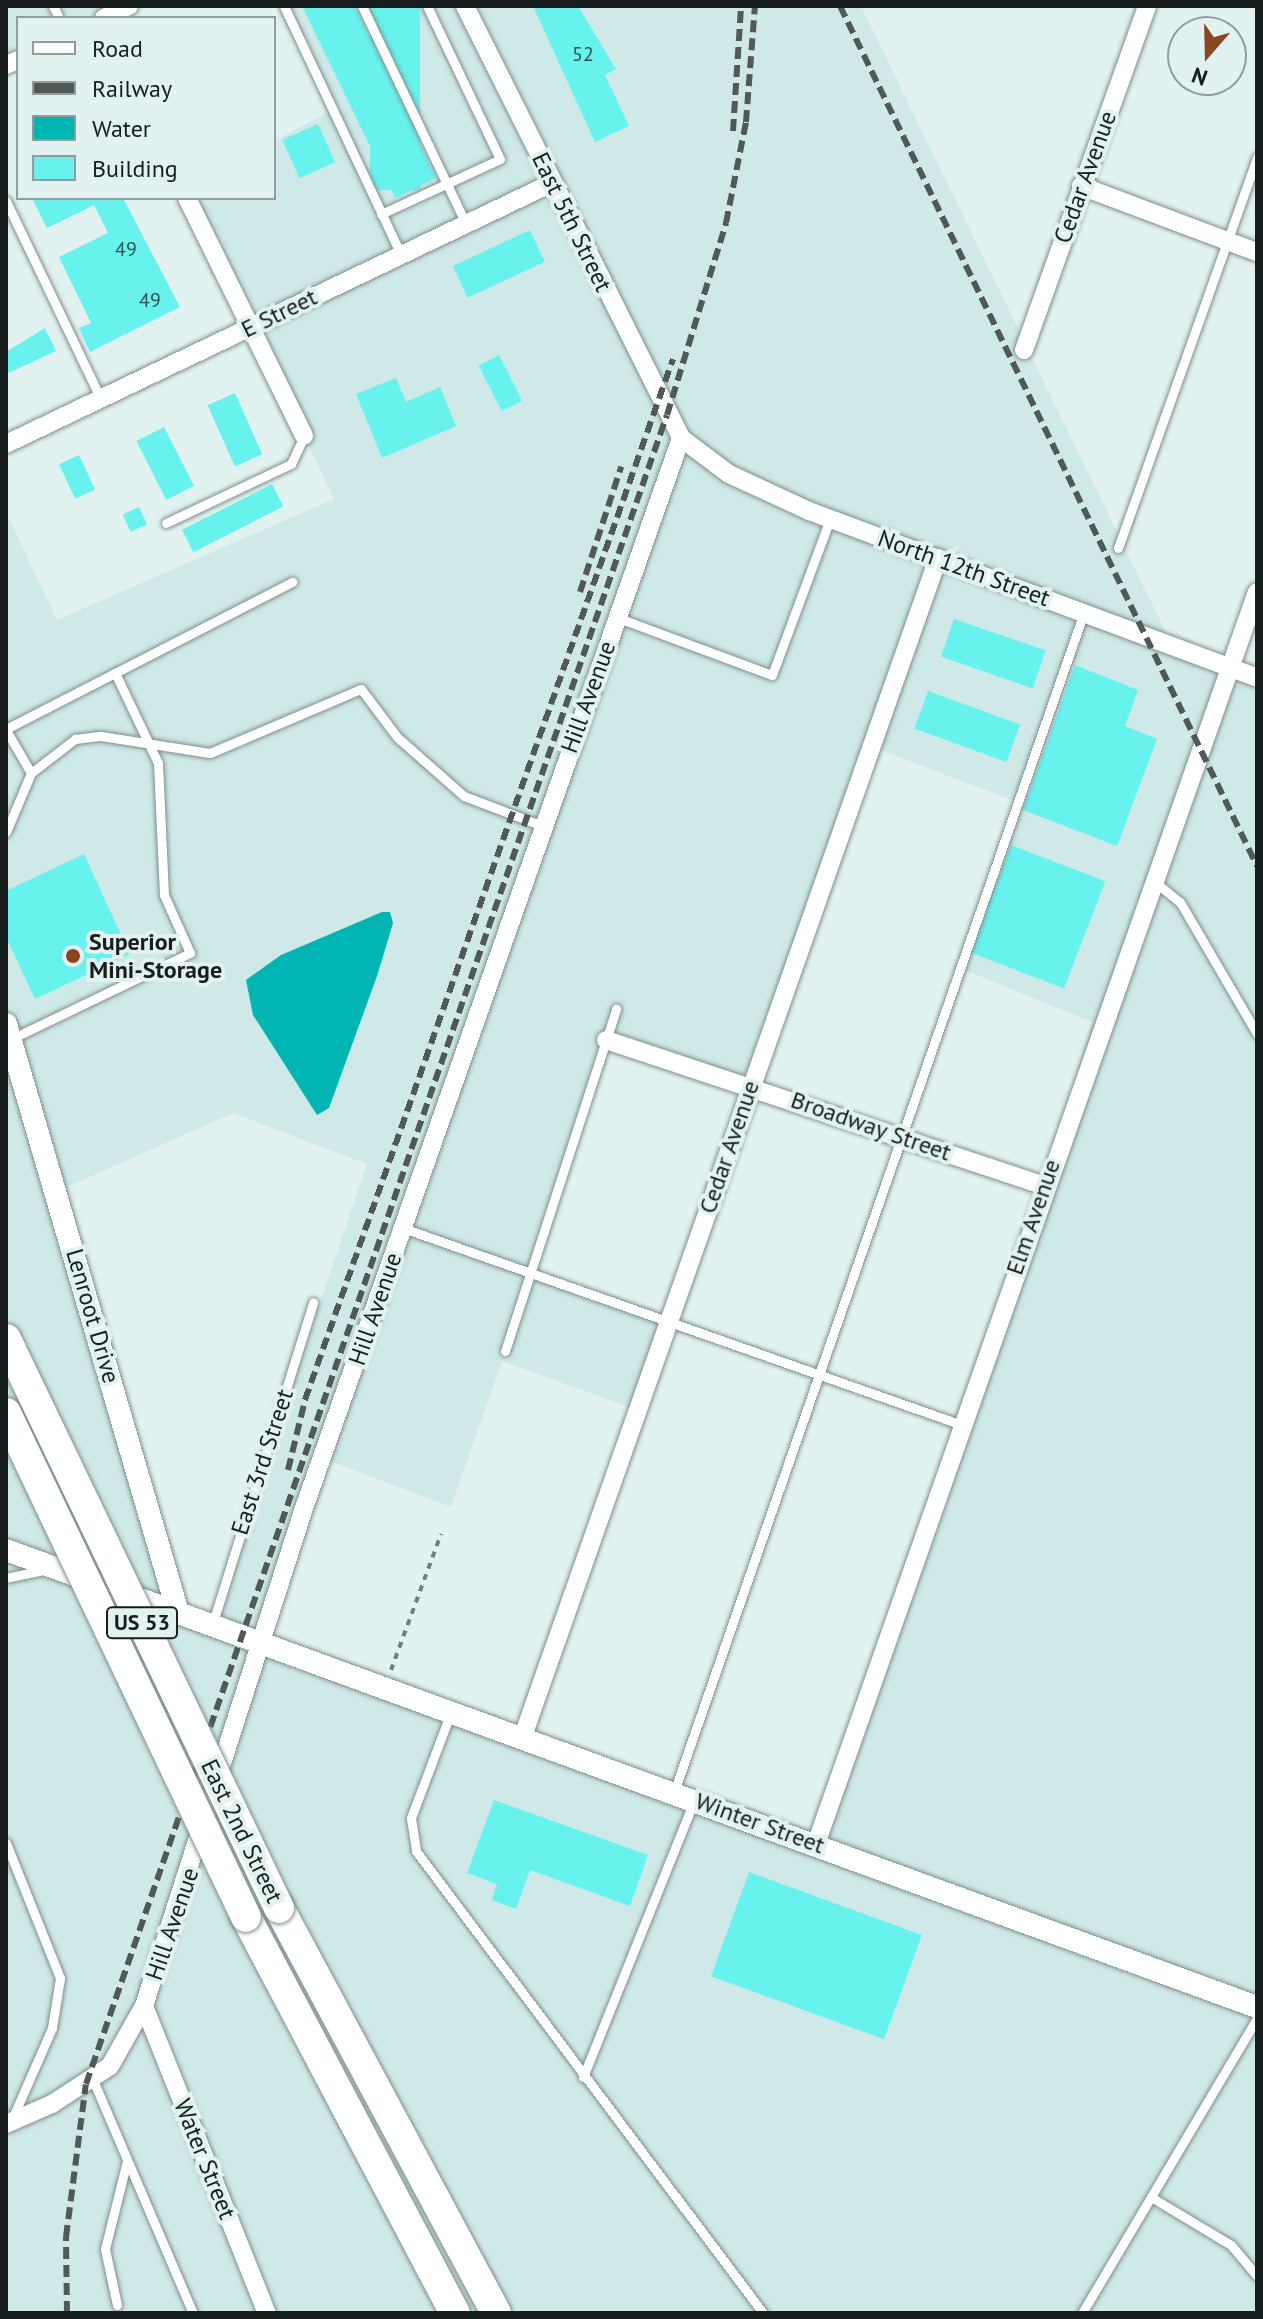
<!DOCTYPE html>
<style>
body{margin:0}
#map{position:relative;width:1263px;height:2319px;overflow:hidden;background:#e1f2f1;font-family:"PT Sans",sans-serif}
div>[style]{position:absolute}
.built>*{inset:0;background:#cee9e7}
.water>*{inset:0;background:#01b6b2}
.building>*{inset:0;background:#68f2ee;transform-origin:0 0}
.path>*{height:4px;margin-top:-2px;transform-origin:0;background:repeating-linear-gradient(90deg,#737e7d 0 6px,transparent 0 12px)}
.roads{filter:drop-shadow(0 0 2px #7f8e8d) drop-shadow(0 0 2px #7f8e8d)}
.service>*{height:9px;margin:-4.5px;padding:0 4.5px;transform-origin:4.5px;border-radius:4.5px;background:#fff}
.minor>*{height:18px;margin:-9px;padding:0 9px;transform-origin:9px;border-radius:9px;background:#fff}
.tertiary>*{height:22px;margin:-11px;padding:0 11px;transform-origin:11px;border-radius:11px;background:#fff}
.trunk>*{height:30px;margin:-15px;padding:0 15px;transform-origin:15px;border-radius:15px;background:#fff}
.rail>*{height:6px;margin-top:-3px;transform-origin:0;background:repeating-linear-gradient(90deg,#505958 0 12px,transparent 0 18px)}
.bridges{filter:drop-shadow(0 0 2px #7f8e8d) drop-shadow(0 0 2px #7f8e8d)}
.trunk-bridge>*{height:30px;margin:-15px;padding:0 15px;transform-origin:15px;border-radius:15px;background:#fff}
.dots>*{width:22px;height:22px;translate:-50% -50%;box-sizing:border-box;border:4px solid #e1f2f1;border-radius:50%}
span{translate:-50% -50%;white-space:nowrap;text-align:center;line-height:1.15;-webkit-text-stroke:8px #e1f2f1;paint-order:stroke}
.number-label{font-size:20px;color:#2c5351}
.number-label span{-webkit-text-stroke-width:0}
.shield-label span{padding:2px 6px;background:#e1f2f1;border:2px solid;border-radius:6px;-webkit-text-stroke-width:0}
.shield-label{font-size:22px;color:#181e1d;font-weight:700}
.street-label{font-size:24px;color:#181e1d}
.poi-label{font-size:24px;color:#181e1d;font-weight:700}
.left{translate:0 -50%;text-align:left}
.frame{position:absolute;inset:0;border:8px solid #181e1d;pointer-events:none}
.legend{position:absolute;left:16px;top:16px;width:260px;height:184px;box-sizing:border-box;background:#e1f2f1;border:2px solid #919d9c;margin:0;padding:10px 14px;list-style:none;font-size:24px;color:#181e1d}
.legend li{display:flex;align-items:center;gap:16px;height:40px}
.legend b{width:40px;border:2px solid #919d9c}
.north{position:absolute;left:1167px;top:16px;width:80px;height:80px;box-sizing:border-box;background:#e1f2f1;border:2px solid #919d9c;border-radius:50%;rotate:200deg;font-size:22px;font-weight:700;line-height:32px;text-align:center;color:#181e1d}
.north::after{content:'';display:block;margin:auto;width:28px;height:36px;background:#8c4521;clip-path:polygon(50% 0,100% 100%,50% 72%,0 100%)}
</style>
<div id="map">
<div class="built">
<div style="clip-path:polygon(6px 6px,116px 6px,91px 18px,18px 18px,18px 53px,6px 59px)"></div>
<div style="clip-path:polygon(evenodd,284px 6px,861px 6px,1172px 645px,1257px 678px,1257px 2313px,6px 2313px,6px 512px,57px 620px,334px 499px,192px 198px,274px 198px,274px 141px,333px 110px,284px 6px,873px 747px,1022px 804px,960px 968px,1092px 1022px,1043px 1185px,816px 1844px,264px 1639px,322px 1458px,451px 1507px,502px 1361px,632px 1408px,668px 1321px,530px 1273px,606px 1040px,751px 1085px,873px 747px,284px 6px,233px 1113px,367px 1164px,212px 1621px,177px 1608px,58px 1191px,233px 1113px)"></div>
</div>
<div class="water">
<div style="clip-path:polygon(382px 912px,390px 912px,393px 923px,377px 976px,329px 1108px,317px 1115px,253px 1015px,246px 980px,281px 955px)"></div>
</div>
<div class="building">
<div style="clip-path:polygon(302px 6px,355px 6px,436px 178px,395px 198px)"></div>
<div style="left:370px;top:6px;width:50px;height:184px"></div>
<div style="clip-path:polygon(533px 6px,578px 6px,616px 69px,605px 75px,629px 126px,595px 142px)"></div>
<div style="left:318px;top:124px;width:42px;height:39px;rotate:66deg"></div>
<div style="clip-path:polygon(32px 198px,123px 198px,180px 307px,90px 352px,79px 328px,91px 323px,59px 257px,108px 233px,94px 205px,47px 228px)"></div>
<div style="left:530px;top:230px;width:35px;height:85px;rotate:65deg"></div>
<div style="clip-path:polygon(45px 328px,56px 351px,6px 374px,6px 352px)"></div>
<div style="left:499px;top:355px;width:51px;height:23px;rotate:63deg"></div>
<div style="clip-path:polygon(396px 378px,406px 402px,440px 387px,456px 426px,382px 458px,356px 394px)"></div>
<div style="left:235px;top:393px;width:67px;height:30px;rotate:66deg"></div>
<div style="left:164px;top:427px;width:66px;height:31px;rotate:63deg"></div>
<div style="left:79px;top:455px;width:38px;height:22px;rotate:65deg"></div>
<div style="left:272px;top:484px;width:25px;height:101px;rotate:63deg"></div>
<div style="left:139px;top:507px;width:19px;height:18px;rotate:65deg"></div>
<div style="left:954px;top:619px;width:97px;height:40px;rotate:19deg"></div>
<div style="clip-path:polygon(1075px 665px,1138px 690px,1125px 726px,1157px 739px,1117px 846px,1023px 810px)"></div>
<div style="left:928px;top:691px;width:98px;height:40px;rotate:20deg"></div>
<div style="left:1011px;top:845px;width:101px;height:115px;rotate:21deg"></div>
<div style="clip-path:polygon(84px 854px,130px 954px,35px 999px,6px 937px,6px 891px)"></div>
<div style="clip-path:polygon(494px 1800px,648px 1855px,630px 1906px,530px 1870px,516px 1909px,492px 1900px,497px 1884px,467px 1873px)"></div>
<div style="left:749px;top:1872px;width:184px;height:111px;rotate:20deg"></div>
</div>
<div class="path">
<div style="left:391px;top:1670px;width:145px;rotate:-69.8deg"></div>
</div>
<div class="roads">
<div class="service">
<div style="left:53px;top:6px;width:13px;rotate:63deg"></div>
<div style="left:284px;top:6px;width:275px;rotate:64.8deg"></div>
<div style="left:362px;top:6px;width:242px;rotate:64.5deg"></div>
<div style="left:6px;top:201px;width:220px;rotate:64.4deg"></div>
<div style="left:381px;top:214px;width:131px;rotate:-24.8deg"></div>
<div style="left:500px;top:159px;width:170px;rotate:-115.5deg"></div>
<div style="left:166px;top:523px;width:138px;rotate:-25.3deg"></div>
<div style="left:291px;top:464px;width:31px;rotate:-65deg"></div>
<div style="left:1118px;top:548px;width:415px;rotate:-70.4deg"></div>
<div style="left:616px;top:617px;width:166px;rotate:20.4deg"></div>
<div style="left:772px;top:675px;width:166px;rotate:-69.6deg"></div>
<div style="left:6px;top:729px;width:322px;rotate:-27.2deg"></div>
<div style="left:6px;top:730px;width:50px;rotate:59.8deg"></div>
<div style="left:6px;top:832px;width:64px;rotate:-67deg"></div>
<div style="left:31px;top:773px;width:56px;rotate:-37.7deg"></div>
<div style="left:75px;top:739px;width:26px;rotate:-7deg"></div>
<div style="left:101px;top:736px;width:110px;rotate:8.9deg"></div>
<div style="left:210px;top:753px;width:164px;rotate:-23deg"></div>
<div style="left:361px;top:689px;width:60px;rotate:53.1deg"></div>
<div style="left:397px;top:737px;width:89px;rotate:41.4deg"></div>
<div style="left:464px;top:796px;width:85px;rotate:20.8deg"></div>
<div style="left:1155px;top:882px;width:32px;rotate:39deg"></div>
<div style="left:1180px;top:902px;width:153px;rotate:59.7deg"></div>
<div style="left:11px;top:1039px;width:199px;rotate:-25.7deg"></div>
<div style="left:190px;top:953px;width:64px;rotate:-114.1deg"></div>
<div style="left:164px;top:895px;width:132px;rotate:-92.6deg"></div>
<div style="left:158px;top:763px;width:100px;rotate:-115.5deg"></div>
<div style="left:403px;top:1228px;width:593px;rotate:19.41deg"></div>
<div style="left:505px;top:1351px;width:360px;rotate:-72deg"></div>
<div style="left:6px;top:1578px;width:40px;rotate:-12deg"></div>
<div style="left:213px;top:1622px;width:335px;rotate:-72.6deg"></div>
<div style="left:451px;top:1712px;width:113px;rotate:110.7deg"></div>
<div style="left:411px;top:1818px;width:33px;rotate:81deg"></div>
<div style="left:416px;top:1851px;width:578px;rotate:53.09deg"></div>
<div style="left:674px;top:1792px;width:1249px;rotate:-70.84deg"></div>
<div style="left:6px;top:1843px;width:145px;rotate:68.2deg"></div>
<div style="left:60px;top:1978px;width:51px;rotate:99.1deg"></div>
<div style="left:52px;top:2028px;width:99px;rotate:113.7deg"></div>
<div style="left:583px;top:2077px;width:297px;rotate:-68.1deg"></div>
<div style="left:93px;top:2080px;width:254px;rotate:66.8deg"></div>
<div style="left:1151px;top:2197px;width:93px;rotate:31deg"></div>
<div style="left:1231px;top:2245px;width:40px;rotate:50deg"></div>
<div style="left:117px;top:2305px;width:57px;rotate:-102.1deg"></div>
<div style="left:105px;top:2249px;width:91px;rotate:-76deg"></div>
<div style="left:1082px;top:2313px;width:343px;rotate:-59.3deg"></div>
</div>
<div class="minor">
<div style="left:465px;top:6px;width:483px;rotate:63.4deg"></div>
<div style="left:681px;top:438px;width:60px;rotate:36.9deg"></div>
<div style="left:729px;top:474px;width:88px;rotate:24.8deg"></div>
<div style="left:809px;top:511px;width:478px;rotate:20.4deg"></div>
<div style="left:104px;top:18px;width:28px;rotate:-26deg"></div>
<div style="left:6px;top:65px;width:13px;rotate:-23deg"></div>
<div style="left:1081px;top:186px;width:188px;rotate:20.6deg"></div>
<div style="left:187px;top:198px;width:265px;rotate:63.8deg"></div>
<div style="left:1024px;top:350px;width:365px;rotate:-70.3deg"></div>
<div style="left:6px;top:444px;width:605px;rotate:-25.55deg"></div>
<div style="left:606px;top:1040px;width:460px;rotate:18.4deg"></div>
<div style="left:523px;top:1736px;width:1249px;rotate:-70.59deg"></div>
<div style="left:816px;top:1844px;width:1327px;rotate:-70.6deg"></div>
<div style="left:144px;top:2006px;width:331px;rotate:68.2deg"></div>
<div style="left:6px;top:2124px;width:50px;rotate:-23.5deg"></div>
<div style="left:52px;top:2104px;width:69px;rotate:-33.2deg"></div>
<div style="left:110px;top:2066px;width:69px;rotate:-60.5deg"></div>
<div style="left:144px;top:2006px;width:520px;rotate:-72.19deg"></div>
<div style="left:303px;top:1511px;width:1138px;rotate:-70.59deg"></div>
</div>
<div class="tertiary">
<div style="left:6px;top:1024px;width:609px;rotate:73.71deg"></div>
<div style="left:6px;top:1550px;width:1332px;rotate:20.07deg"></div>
</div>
<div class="trunk">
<div style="left:279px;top:1908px;width:459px;rotate:61.8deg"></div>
<div style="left:246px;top:1917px;width:448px;rotate:62.2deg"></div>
</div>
</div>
<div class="rail">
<div style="left:840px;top:6px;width:956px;rotate:64.13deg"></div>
<div style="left:733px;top:131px;width:125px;rotate:-86.3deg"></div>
<div style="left:580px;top:592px;width:132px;rotate:-71.8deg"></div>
<div style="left:288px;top:1470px;width:72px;rotate:-76.3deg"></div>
<div style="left:305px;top:1400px;width:1104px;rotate:-70.53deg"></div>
<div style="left:67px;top:2313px;width:76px;rotate:-90.8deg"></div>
<div style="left:66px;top:2237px;width:154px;rotate:-82.6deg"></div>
<div style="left:86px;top:2084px;width:1767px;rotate:-70.81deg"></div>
<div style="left:667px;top:415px;width:201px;rotate:-72.9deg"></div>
<div style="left:726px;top:223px;width:103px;rotate:-78.8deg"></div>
<div style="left:746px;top:122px;width:116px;rotate:-85.6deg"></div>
</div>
<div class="bridges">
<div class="trunk-bridge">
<div style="left:6px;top:1339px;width:631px;rotate:64.37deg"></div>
<div style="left:6px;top:1413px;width:558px;rotate:64.54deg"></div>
</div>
</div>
<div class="dots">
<div style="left:73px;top:956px;background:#8c4521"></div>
</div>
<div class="number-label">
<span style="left:583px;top:54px">52</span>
<span style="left:126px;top:249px">49</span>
<span style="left:150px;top:300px">49</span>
</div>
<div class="shield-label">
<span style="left:142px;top:1623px">US 53</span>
</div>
<div class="street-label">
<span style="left:1085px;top:177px;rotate:-70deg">Cedar Avenue</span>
<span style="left:572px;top:222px;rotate:64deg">East 5th Street</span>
<span style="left:279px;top:313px;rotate:-26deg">E Street</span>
<span style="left:964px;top:568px;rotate:20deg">North 12th Street</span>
<span style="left:588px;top:697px;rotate:-70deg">Hill Avenue</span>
<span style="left:871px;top:1126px;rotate:19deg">Broadway Street</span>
<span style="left:729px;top:1147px;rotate:-71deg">Cedar Avenue</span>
<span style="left:1033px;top:1217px;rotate:-71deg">Elm Avenue</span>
<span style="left:375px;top:1309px;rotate:-71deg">Hill Avenue</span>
<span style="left:93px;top:1316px;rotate:74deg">Lenroot Drive</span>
<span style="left:262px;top:1462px;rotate:-72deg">East 3rd Street</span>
<span style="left:760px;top:1823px;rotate:20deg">Winter Street</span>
<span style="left:242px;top:1831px;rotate:64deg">East 2nd Street</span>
<span style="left:172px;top:1924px;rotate:-71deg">Hill Avenue</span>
<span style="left:205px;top:2159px;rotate:68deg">Water Street</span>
</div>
<div class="poi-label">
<span class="left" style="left:89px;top:956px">Superior<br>Mini-Storage</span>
</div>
<div class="frame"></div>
<ul class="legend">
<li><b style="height:10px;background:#fff"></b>Road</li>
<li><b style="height:10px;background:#505958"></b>Railway</li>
<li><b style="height:22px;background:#01b6b2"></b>Water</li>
<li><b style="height:22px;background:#68f2ee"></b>Building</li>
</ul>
<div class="north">N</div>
</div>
